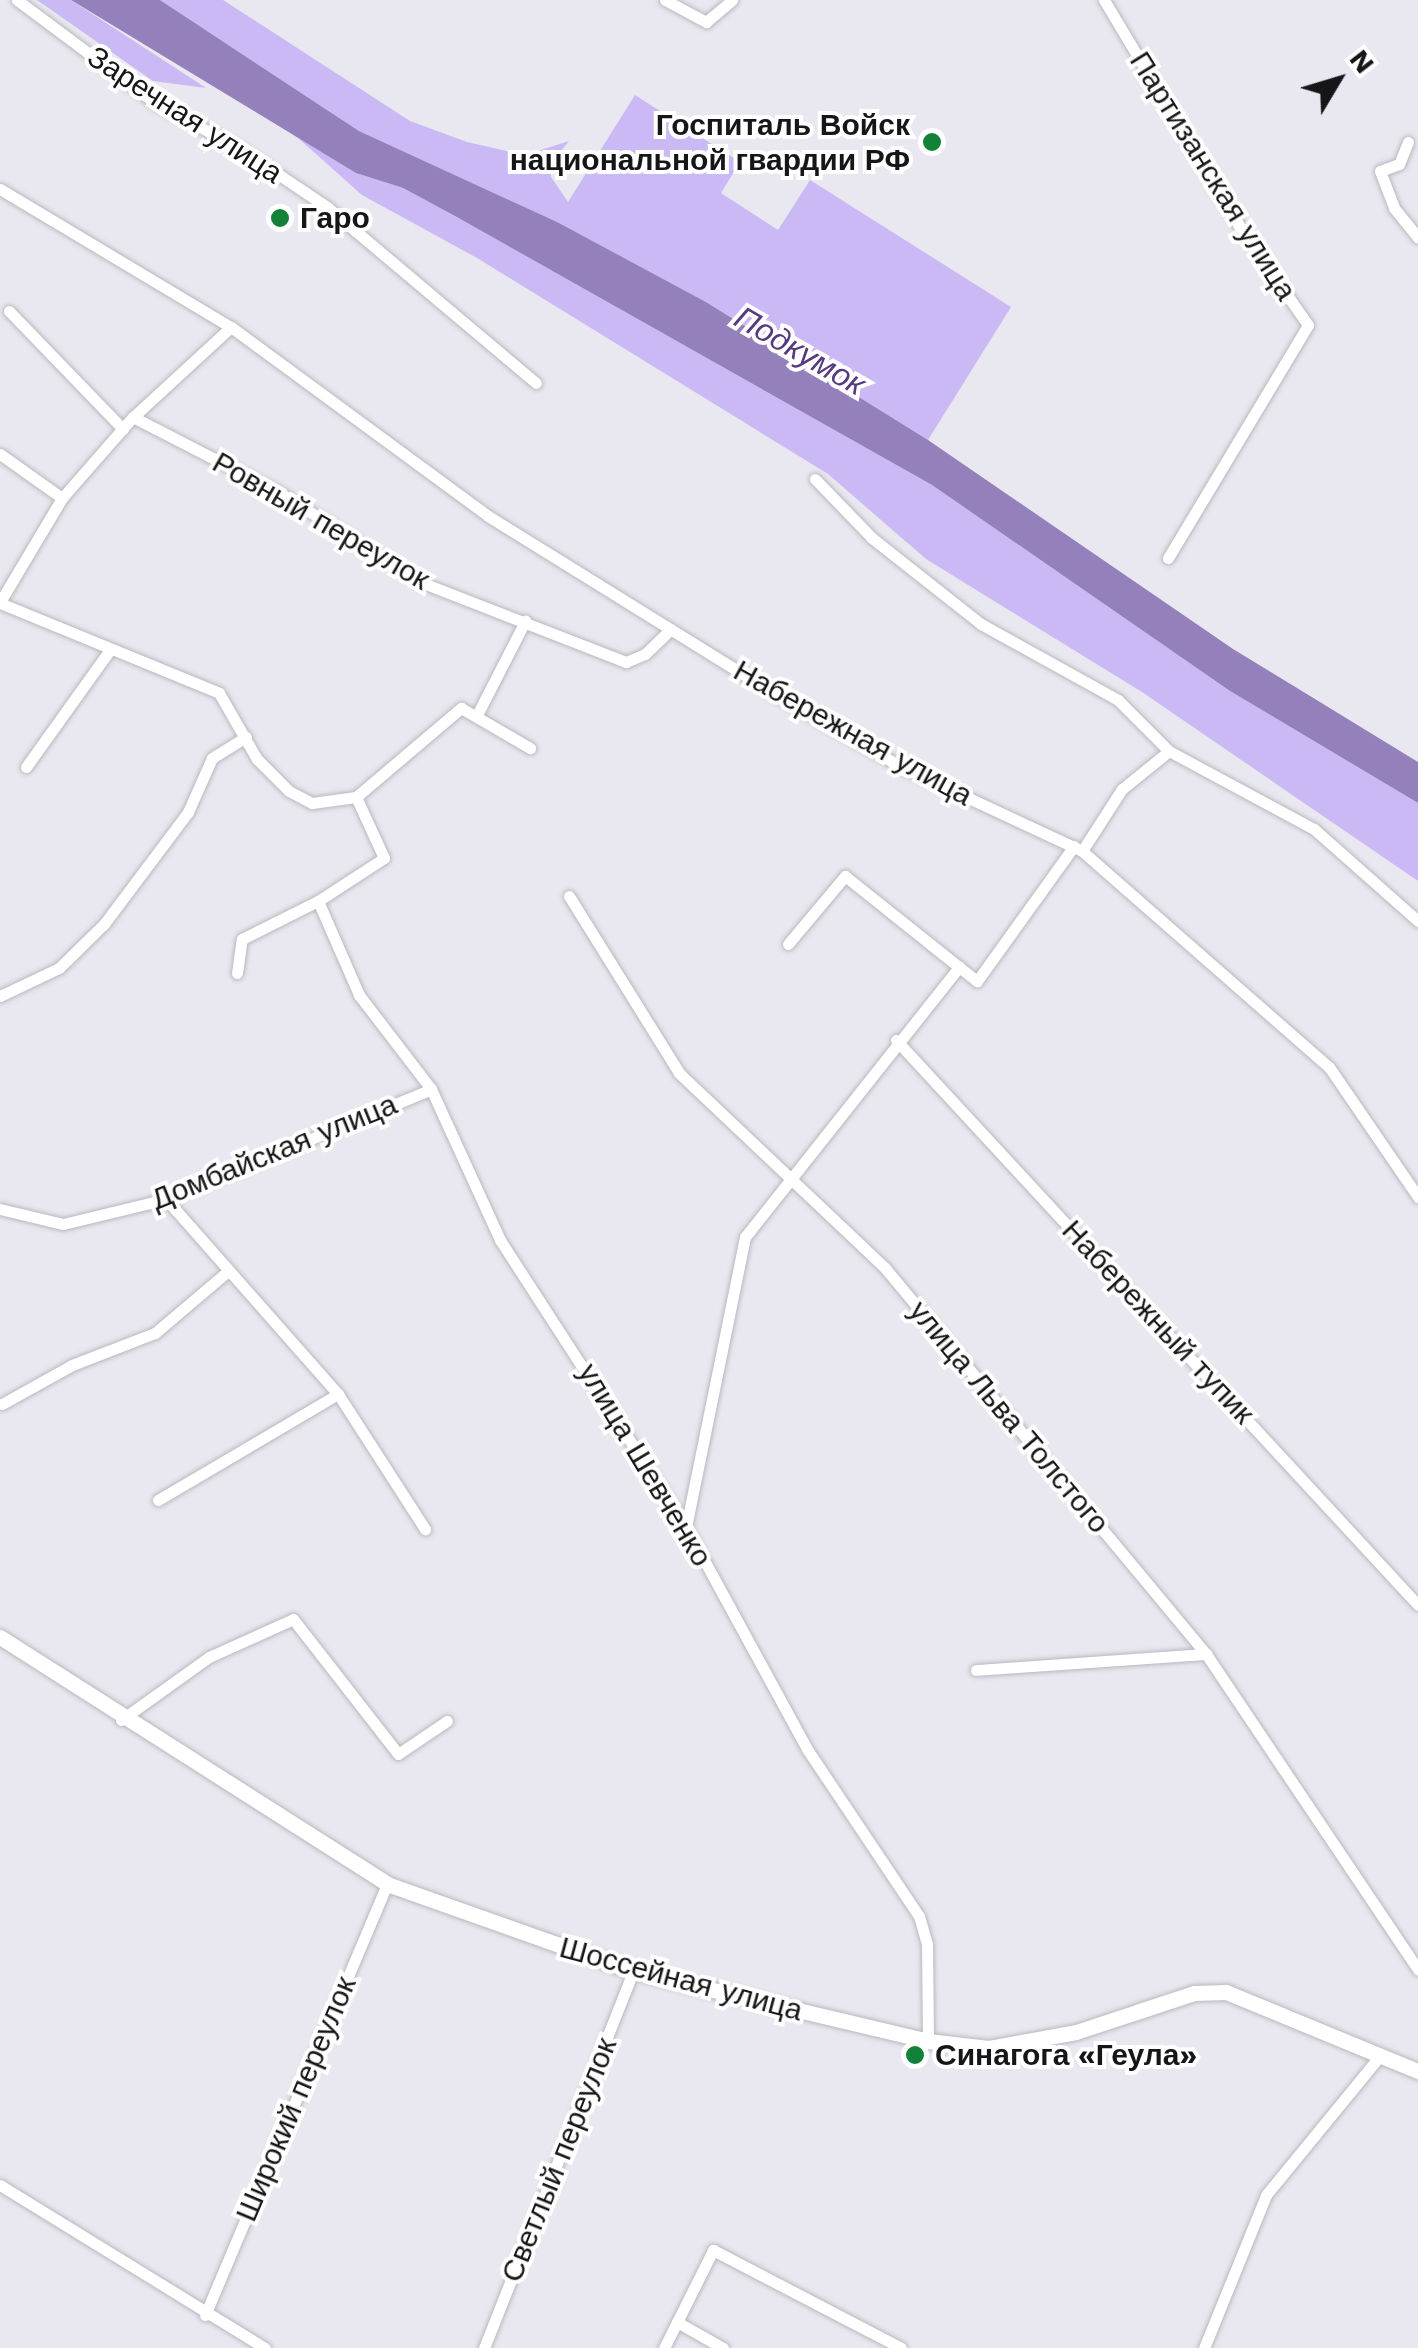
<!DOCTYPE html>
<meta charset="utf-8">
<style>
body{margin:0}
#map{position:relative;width:1418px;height:2348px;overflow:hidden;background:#e9e7ef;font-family:"Work Sans",sans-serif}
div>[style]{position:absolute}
.green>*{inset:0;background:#cbb9f5}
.water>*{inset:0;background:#9481bb}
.roads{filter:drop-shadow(0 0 2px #bab8bf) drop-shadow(0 0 2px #bab8bf)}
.street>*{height:11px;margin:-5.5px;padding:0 5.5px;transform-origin:5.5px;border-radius:5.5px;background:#fff}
.secondary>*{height:15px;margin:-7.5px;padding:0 7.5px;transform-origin:7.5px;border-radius:7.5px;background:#fff}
.dots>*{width:28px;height:28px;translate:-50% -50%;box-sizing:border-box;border:5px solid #fff;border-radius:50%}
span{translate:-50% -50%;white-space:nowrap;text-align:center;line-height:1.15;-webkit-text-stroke:8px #fff;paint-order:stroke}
.street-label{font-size:30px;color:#161618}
.poi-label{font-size:30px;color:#161618;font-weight:700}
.right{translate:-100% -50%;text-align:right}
.left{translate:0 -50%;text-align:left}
.water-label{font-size:32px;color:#553a81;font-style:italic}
.north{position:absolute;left:1288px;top:30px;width:100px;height:100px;-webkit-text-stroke:8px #fff;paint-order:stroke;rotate:52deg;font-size:28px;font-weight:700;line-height:40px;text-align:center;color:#161618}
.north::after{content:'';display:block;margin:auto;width:35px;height:45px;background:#161618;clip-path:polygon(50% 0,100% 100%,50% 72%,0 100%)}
</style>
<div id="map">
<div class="green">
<div style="clip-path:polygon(37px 0,71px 0,206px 88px,153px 81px)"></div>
<div style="clip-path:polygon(160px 0,223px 0,410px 121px,467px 142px,525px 155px,569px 141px,551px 163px,551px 177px,568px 202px,635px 95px,740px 162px,721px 193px,778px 230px,810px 180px,1011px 307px,928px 440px,706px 302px,556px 222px,359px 131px)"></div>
<div style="clip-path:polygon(289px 130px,356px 173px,403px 188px,455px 216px,932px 485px,1230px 691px,1418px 803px,1418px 881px,1142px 692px,926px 559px,828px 474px,477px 258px,362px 195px)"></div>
</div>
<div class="water">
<div style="clip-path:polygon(71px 0,160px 0,359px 131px,557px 222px,706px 302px,928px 440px,1233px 649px,1418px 762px,1418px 803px,1230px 691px,932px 485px,455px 216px,403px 188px,356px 173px)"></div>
</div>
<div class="roads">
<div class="street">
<div style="left:17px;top:0;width:172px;rotate:36.7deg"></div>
<div style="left:155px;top:103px;width:98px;rotate:28.1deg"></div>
<div style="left:241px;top:149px;width:104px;rotate:34deg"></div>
<div style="left:327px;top:207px;width:273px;rotate:40.1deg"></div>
<div style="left:665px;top:0;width:47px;rotate:28.2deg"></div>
<div style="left:706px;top:22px;width:34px;rotate:-40deg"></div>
<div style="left:1104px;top:0;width:261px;rotate:59.1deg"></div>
<div style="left:1238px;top:224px;width:123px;rotate:55.3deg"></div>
<div style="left:1308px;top:325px;width:272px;rotate:121deg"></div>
<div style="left:1408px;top:142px;width:24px;rotate:112deg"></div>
<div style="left:1399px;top:164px;width:20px;rotate:160deg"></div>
<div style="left:1380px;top:171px;width:40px;rotate:69deg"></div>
<div style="left:1394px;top:208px;width:38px;rotate:51deg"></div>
<div style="left:0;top:189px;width:269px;rotate:30.9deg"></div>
<div style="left:231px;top:327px;width:319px;rotate:36.3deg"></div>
<div style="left:488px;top:516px;width:351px;rotate:31.8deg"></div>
<div style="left:786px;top:701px;width:131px;rotate:29.7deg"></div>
<div style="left:900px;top:766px;width:201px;rotate:25deg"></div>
<div style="left:1082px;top:851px;width:328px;rotate:41.2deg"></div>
<div style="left:1329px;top:1067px;width:158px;rotate:55.6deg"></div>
<div style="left:9px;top:311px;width:164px;rotate:46deg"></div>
<div style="left:133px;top:417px;width:165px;rotate:27.3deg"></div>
<div style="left:280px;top:493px;width:169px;rotate:32.2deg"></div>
<div style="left:423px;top:583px;width:218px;rotate:21.3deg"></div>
<div style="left:626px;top:662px;width:21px;rotate:-23deg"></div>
<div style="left:645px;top:654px;width:36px;rotate:-44deg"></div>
<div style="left:0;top:454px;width:76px;rotate:35.4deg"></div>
<div style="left:815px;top:479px;width:82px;rotate:46deg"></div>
<div style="left:872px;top:538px;width:139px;rotate:38.3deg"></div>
<div style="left:981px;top:624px;width:157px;rotate:29deg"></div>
<div style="left:1118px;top:700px;width:72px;rotate:45deg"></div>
<div style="left:1169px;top:751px;width:165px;rotate:28.3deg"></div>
<div style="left:1314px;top:829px;width:139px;rotate:41.5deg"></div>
<div style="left:0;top:602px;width:121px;rotate:-59.2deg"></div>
<div style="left:62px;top:498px;width:108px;rotate:-48.8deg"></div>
<div style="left:133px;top:417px;width:133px;rotate:-42.6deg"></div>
<div style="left:0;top:603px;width:237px;rotate:22.3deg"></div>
<div style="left:219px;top:693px;width:76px;rotate:60.1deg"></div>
<div style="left:257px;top:759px;width:45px;rotate:45deg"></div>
<div style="left:289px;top:791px;width:26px;rotate:28deg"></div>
<div style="left:312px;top:803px;width:44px;rotate:-7.8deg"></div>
<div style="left:356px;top:797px;width:67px;rotate:65.3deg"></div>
<div style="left:384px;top:858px;width:79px;rotate:146.9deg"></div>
<div style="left:318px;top:901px;width:103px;rotate:66.4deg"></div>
<div style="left:359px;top:995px;width:118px;rotate:52.5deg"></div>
<div style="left:431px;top:1089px;width:166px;rotate:65.4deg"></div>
<div style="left:500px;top:1240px;width:342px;rotate:57.1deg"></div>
<div style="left:686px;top:1527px;width:253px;rotate:61.4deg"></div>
<div style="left:807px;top:1749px;width:201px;rotate:56.2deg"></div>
<div style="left:919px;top:1916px;width:29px;rotate:74deg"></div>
<div style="left:927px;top:1944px;width:97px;rotate:89.4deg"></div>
<div style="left:477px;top:715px;width:106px;rotate:-62.9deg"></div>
<div style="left:26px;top:767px;width:143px;rotate:-54.4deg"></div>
<div style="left:356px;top:797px;width:138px;rotate:-40.3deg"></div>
<div style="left:461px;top:708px;width:80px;rotate:30.1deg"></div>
<div style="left:1082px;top:851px;width:74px;rotate:-57.2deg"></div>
<div style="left:1122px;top:789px;width:60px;rotate:-39deg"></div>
<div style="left:569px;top:896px;width:208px;rotate:58.1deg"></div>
<div style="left:679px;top:1073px;width:284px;rotate:43.4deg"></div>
<div style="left:885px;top:1268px;width:502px;rotate:50.25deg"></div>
<div style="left:1206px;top:1654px;width:380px;rotate:56.1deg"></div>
<div style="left:788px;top:944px;width:89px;rotate:-50deg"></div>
<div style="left:845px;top:876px;width:146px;rotate:38.6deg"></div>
<div style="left:237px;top:973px;width:34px;rotate:-82deg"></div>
<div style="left:242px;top:939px;width:85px;rotate:-26.6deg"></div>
<div style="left:0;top:996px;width:65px;rotate:-25.4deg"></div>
<div style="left:59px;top:968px;width:63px;rotate:-44.4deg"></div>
<div style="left:104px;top:924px;width:140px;rotate:-53.1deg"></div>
<div style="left:188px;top:812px;width:59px;rotate:-66deg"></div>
<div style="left:212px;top:758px;width:40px;rotate:-32deg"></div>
<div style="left:896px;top:1040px;width:769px;rotate:47.27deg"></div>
<div style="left:166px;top:1199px;width:260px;rotate:48.6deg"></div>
<div style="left:338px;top:1394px;width:161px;rotate:57.2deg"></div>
<div style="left:0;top:1209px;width:65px;rotate:13.4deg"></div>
<div style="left:63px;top:1224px;width:106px;rotate:-13.6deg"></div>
<div style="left:166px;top:1199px;width:287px;rotate:-22.5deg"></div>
<div style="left:2px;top:1404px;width:80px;rotate:-29.1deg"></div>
<div style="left:72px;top:1365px;width:89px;rotate:-21.1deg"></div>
<div style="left:155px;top:1333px;width:94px;rotate:-40.3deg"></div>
<div style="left:158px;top:1500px;width:209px;rotate:-30.5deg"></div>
<div style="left:686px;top:1527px;width:296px;rotate:-78.5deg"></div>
<div style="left:745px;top:1237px;width:345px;rotate:-51.6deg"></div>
<div style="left:959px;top:967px;width:23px;rotate:38deg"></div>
<div style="left:977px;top:981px;width:166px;rotate:-54.3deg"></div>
<div style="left:976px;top:1670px;width:231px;rotate:-4deg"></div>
<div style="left:121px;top:1720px;width:108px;rotate:-35.6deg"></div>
<div style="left:209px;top:1657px;width:92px;rotate:-24.3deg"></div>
<div style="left:293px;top:1619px;width:171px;rotate:52.1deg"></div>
<div style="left:398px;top:1754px;width:59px;rotate:-34deg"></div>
<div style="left:0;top:2185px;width:311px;rotate:31.6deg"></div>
<div style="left:205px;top:2315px;width:468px;rotate:-67.1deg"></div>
<div style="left:677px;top:2322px;width:53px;rotate:29.5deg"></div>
<div style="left:484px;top:2348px;width:405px;rotate:-68.4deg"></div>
<div style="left:664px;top:2348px;width:110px;rotate:-63.4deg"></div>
<div style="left:713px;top:2250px;width:212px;rotate:27.5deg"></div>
<div style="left:1204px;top:2348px;width:165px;rotate:-67.9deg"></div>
<div style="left:1266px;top:2195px;width:178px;rotate:-50.7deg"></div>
</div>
<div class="secondary">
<div style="left:0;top:1637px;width:459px;rotate:32.5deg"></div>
<div style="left:387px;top:1884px;width:261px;rotate:19.5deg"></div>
<div style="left:633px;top:1971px;width:303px;rotate:13.3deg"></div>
<div style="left:928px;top:2041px;width:61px;rotate:6.5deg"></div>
<div style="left:989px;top:2048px;width:88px;rotate:-10.4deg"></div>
<div style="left:1076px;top:2032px;width:124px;rotate:-18.3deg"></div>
<div style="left:1194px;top:1993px;width:32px;rotate:-2deg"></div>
<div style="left:1226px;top:1992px;width:208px;rotate:22.4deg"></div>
</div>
</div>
<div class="dots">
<div style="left:932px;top:142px;background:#138137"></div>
<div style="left:280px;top:218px;background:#138137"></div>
<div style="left:915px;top:2055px;background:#138137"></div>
</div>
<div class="street-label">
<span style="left:185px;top:115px;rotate:33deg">Заречная улица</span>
<span style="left:1213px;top:176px;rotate:58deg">Партизанская улица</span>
<span style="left:321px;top:521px;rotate:30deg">Ровный переулок</span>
<span style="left:853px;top:733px;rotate:29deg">Набережная улица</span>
<span style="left:274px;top:1152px;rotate:-22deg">Домбайская улица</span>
<span style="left:1158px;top:1322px;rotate:47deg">Набережный тупик</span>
<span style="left:1009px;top:1417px;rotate:50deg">улица Льва Толстого</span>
<span style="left:645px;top:1465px;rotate:59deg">улица Шевченко</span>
<span style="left:681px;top:1979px;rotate:15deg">Шоссейная улица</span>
<span style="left:296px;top:2099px;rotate:-67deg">Широкий переулок</span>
<span style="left:559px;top:2160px;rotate:-68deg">Светлый переулок</span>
</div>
<div class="poi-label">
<span class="right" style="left:910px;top:142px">Госпиталь Войск<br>национальной гвардии РФ</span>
<span class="left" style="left:300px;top:218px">Гаро</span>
<span class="left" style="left:935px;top:2055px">Синагога «Геула»</span>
</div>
<div class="water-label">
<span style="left:800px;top:351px;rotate:30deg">Подкумок</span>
</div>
<div class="north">N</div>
</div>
